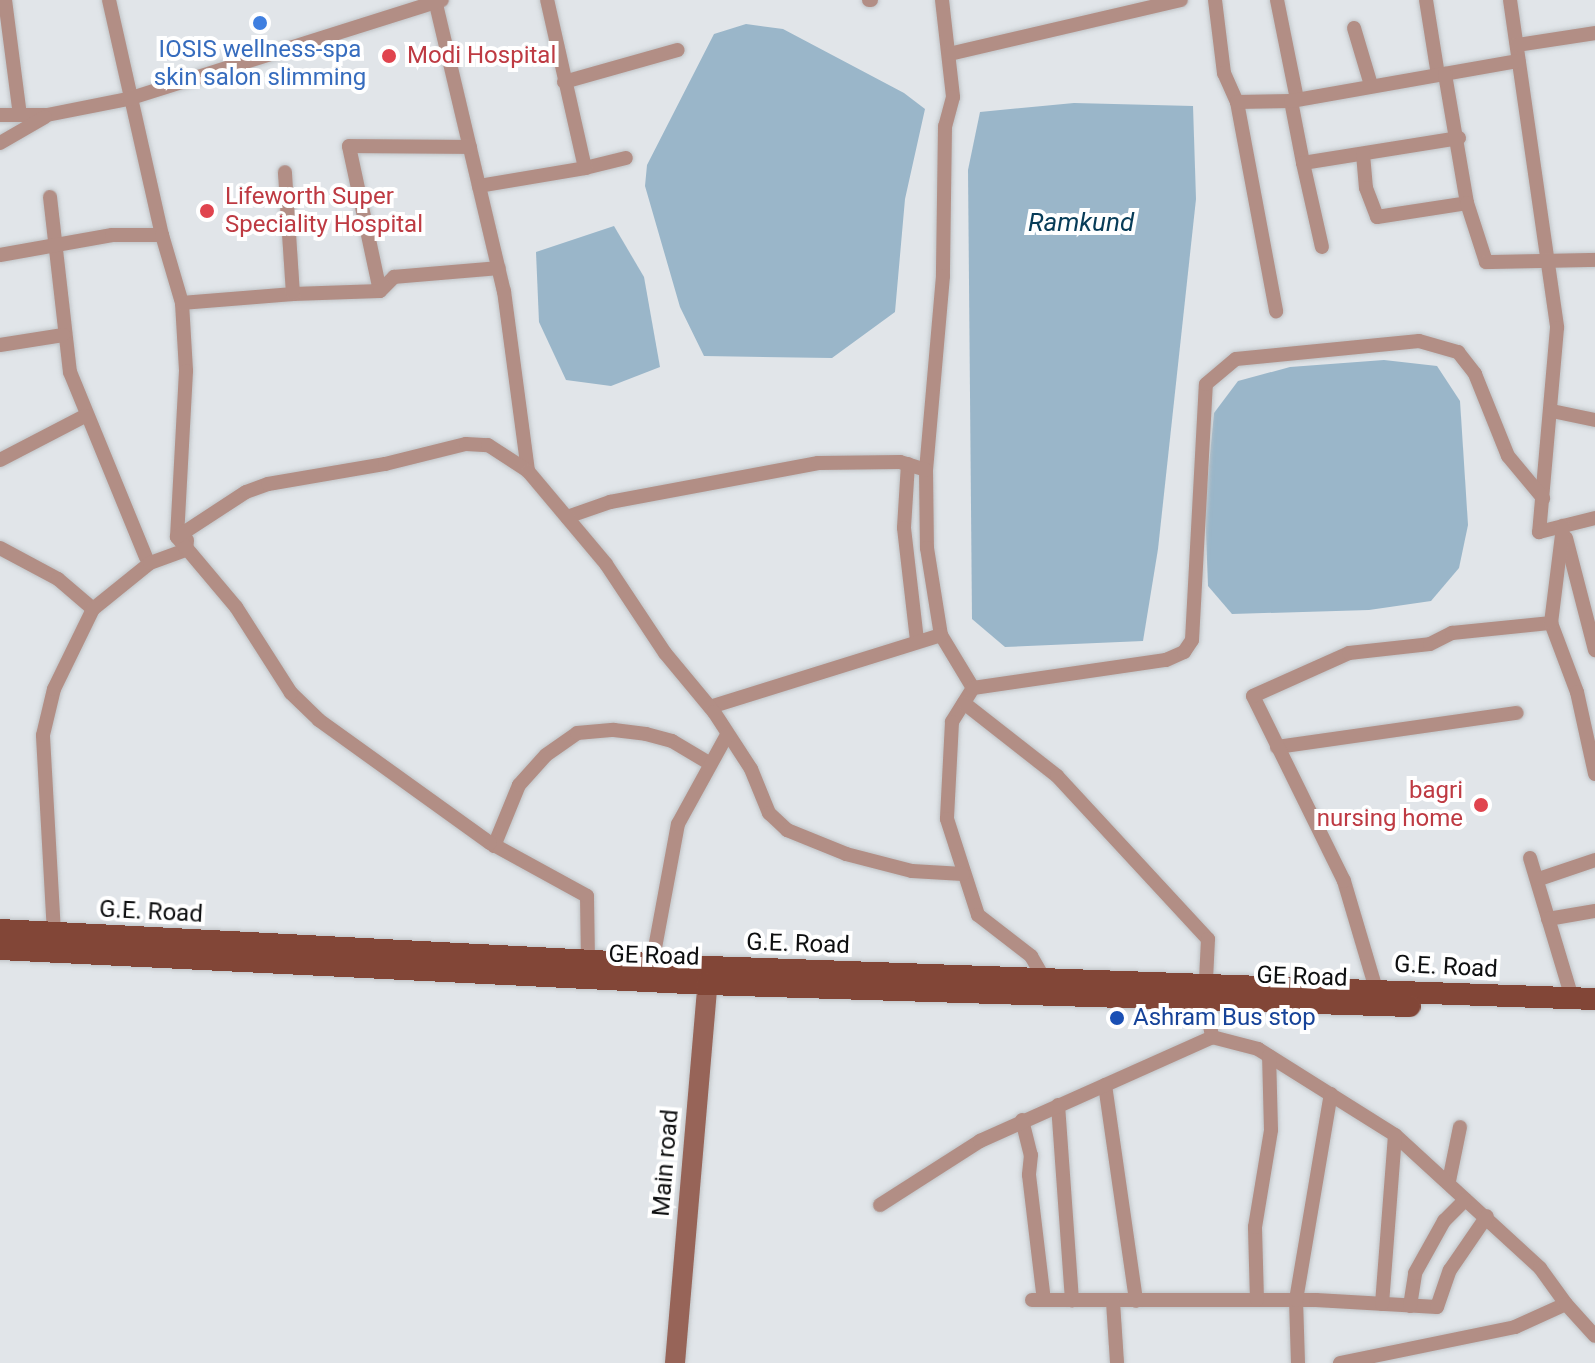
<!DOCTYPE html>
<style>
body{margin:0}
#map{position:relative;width:1595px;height:1363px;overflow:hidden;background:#e1e5e9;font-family:Roboto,sans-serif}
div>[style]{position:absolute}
.water>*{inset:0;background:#9ab6c9}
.roads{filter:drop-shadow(0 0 2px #bfc3c6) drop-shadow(0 0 2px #bfc3c6)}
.street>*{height:14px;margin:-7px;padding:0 7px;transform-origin:7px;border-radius:7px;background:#b28e85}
.secondary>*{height:20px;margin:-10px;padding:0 10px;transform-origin:10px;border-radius:10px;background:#976458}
.primary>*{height:22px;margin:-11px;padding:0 11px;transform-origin:11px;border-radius:11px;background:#824637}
.dots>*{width:22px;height:22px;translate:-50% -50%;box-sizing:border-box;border:4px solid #fff;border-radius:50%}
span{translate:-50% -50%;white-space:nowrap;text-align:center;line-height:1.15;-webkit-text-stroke:8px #fff;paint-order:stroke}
.shop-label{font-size:24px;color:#366cbe}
.health-label{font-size:24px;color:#be3a42}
.left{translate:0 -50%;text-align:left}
.right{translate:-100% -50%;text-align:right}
.street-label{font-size:24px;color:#0e0f10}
.transit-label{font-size:24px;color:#164399}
.water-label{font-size:26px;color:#073c58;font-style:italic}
</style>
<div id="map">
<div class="water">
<div style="clip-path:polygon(746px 24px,783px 29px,904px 93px,925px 109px,905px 199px,895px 312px,832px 358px,704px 356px,680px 307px,645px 186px,647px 165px,714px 34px)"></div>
<div style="clip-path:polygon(1074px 103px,1193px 106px,1196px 199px,1158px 549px,1143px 641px,1005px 647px,972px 619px,968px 170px,980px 112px)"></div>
<div style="clip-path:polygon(614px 226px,644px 277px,660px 367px,611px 386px,566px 380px,539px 322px,536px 252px)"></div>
<div style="clip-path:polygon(1384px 360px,1437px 366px,1460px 401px,1468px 525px,1459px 568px,1431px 601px,1369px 610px,1232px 614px,1208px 586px,1205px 507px,1214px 413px,1238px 381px,1290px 367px)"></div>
</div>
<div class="roads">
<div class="street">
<div style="left:5px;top:0;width:116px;rotate:82.6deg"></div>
<div style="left:109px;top:0;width:241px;rotate:77.3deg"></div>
<div style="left:435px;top:0;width:299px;rotate:76.7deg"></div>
<div style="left:504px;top:291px;width:182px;rotate:82.4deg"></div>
<div style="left:869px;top:0;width:2px"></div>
<div style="left:942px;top:0;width:98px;rotate:83.5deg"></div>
<div style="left:953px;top:97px;width:30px;rotate:105deg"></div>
<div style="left:945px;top:126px;width:150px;rotate:90.8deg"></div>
<div style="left:943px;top:276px;width:195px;rotate:95deg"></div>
<div style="left:926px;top:470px;width:78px;rotate:89.3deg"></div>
<div style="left:927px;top:548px;width:88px;rotate:80.9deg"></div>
<div style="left:941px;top:635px;width:62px;rotate:58.9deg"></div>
<div style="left:973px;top:688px;width:40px;rotate:122deg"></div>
<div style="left:952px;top:722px;width:97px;rotate:93deg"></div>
<div style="left:947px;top:819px;width:101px;rotate:72.1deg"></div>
<div style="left:978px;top:915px;width:67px;rotate:37.7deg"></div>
<div style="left:1031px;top:956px;width:32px;rotate:60deg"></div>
<div style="left:1215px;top:0;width:74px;rotate:83deg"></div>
<div style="left:1224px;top:73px;width:32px;rotate:66deg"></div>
<div style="left:1237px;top:102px;width:213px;rotate:79.4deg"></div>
<div style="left:1277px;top:0;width:101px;rotate:78.6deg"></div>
<div style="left:1426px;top:0;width:76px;rotate:80.9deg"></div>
<div style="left:1510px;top:0;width:331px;rotate:81.8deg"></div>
<div style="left:1557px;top:328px;width:205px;rotate:95deg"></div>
<div style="left:1539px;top:532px;width:58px;rotate:-14deg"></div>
<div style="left:1354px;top:28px;width:59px;rotate:73.4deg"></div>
<div style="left:1517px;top:45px;width:79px;rotate:-8.7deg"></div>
<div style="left:949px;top:54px;width:238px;rotate:-13.1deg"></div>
<div style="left:564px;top:82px;width:118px;rotate:-15.7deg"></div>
<div style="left:1291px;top:101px;width:63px;rotate:79deg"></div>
<div style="left:1303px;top:163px;width:158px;rotate:-9.1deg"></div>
<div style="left:1237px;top:102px;width:54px;rotate:-1.1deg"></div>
<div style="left:1291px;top:101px;width:231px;rotate:-10deg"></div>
<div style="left:0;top:115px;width:47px"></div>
<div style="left:47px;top:115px;width:83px;rotate:-11.2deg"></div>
<div style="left:128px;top:99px;width:329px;rotate:-17.5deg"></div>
<div style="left:0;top:143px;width:52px;rotate:-30deg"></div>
<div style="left:1363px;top:154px;width:34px;rotate:85deg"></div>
<div style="left:1366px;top:188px;width:31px;rotate:69deg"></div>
<div style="left:1377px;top:217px;width:91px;rotate:-8.8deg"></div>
<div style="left:1467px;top:203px;width:131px;rotate:-99.7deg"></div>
<div style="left:1303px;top:163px;width:86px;rotate:77.3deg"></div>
<div style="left:585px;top:168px;width:42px;rotate:-13.7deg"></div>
<div style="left:479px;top:186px;width:108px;rotate:-9.6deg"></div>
<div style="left:585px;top:168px;width:172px;rotate:-102.7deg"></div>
<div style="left:50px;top:197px;width:176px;rotate:83.5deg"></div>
<div style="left:70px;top:372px;width:200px;rotate:67.7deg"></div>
<div style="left:1467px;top:203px;width:62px;rotate:72.1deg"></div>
<div style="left:1486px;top:262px;width:109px;rotate:-1.1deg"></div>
<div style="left:0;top:255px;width:114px;rotate:-10.1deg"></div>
<div style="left:112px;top:235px;width:50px"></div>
<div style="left:162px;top:235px;width:71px;rotate:73.6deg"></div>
<div style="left:182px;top:303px;width:68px;rotate:86.6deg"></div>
<div style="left:186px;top:371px;width:166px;rotate:93.1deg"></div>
<div style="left:380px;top:291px;width:148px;rotate:-102.1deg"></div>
<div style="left:349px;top:146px;width:121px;rotate:0.5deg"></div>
<div style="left:293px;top:294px;width:87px;rotate:-2deg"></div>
<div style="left:380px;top:291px;width:20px;rotate:-45deg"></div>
<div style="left:394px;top:277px;width:105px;rotate:-4.9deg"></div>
<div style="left:182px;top:303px;width:111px;rotate:-4.6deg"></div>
<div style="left:293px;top:294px;width:122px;rotate:-93.8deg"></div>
<div style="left:0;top:345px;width:64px;rotate:-9deg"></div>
<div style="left:1552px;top:411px;width:44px;rotate:11.8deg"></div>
<div style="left:0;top:460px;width:96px;rotate:-27.4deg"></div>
<div style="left:908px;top:464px;width:64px;rotate:93.6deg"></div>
<div style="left:904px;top:528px;width:114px;rotate:83.4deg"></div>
<div style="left:567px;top:517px;width:46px;rotate:-19.2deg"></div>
<div style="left:610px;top:502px;width:212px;rotate:-10.6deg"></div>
<div style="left:818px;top:463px;width:82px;rotate:-0.7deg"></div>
<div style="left:900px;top:462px;width:27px;rotate:17deg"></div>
<div style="left:1566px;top:538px;width:116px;rotate:75.5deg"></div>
<div style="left:0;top:548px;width:66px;rotate:28.1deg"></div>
<div style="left:58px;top:579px;width:46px;rotate:40.6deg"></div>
<div style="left:1551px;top:623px;width:74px;rotate:69.4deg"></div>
<div style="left:1577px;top:692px;width:84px;rotate:77.6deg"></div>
<div style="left:973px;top:688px;width:195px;rotate:-8.3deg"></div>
<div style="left:1166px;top:660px;width:20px;rotate:-24deg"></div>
<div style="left:1184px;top:652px;width:14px;rotate:-56deg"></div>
<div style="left:1192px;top:640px;width:256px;rotate:-86.9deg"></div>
<div style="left:1206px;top:384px;width:39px;rotate:-40deg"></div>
<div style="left:1236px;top:359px;width:184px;rotate:-5.6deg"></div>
<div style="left:1419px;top:341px;width:41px;rotate:15.8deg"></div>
<div style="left:1458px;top:352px;width:28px;rotate:52deg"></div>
<div style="left:1475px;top:374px;width:88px;rotate:68.1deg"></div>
<div style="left:1508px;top:456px;width:55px;rotate:50.2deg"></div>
<div style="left:964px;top:703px;width:118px;rotate:38.1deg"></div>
<div style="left:1057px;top:776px;width:222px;rotate:47.2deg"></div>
<div style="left:1208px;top:939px;width:61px;rotate:92.8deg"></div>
<div style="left:1205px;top:1000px;width:38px;rotate:79deg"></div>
<div style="left:710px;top:707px;width:242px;rotate:-17.3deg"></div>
<div style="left:1277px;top:747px;width:242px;rotate:-8.1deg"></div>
<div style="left:494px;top:846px;width:66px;rotate:-67.7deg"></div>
<div style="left:519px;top:785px;width:40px;rotate:-48deg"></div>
<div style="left:546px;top:755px;width:38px;rotate:-35deg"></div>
<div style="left:577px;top:733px;width:37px;rotate:-5deg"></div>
<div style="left:614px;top:730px;width:32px;rotate:7deg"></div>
<div style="left:646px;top:734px;width:27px;rotate:15deg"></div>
<div style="left:672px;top:741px;width:43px;rotate:30.7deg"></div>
<div style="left:1530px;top:858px;width:146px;rotate:73.3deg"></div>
<div style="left:1539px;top:879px;width:59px;rotate:-18.7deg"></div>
<div style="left:1548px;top:919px;width:48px;rotate:-9.7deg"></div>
<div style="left:54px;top:933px;width:198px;rotate:-93.2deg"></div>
<div style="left:43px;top:735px;width:47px;rotate:-76.6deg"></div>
<div style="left:54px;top:689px;width:89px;rotate:-64deg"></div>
<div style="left:93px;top:609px;width:73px;rotate:-38.9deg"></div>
<div style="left:150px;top:563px;width:38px;rotate:-20deg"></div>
<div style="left:186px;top:550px;width:10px;rotate:-84deg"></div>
<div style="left:588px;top:961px;width:65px;rotate:-90.9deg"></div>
<div style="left:587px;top:896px;width:111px;rotate:-151.3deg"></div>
<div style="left:490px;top:843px;width:211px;rotate:-144.3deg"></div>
<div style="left:319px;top:720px;width:39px;rotate:-136deg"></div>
<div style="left:291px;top:693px;width:102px;rotate:-122.6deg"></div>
<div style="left:236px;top:607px;width:92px;rotate:-130.1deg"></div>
<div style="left:177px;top:537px;width:82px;rotate:-33.1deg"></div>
<div style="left:246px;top:492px;width:23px;rotate:-20deg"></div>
<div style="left:268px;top:484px;width:119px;rotate:-9.7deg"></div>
<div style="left:385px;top:464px;width:83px;rotate:-13.9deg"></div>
<div style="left:466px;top:444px;width:22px;rotate:3deg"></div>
<div style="left:488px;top:445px;width:48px;rotate:33deg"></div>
<div style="left:528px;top:471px;width:121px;rotate:50deg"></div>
<div style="left:606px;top:564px;width:107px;rotate:56.5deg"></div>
<div style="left:665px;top:653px;width:77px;rotate:50.3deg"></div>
<div style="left:714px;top:712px;width:68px;rotate:57deg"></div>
<div style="left:751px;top:769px;width:48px;rotate:67.8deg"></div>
<div style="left:769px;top:813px;width:25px;rotate:43deg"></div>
<div style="left:787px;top:830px;width:64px;rotate:22.1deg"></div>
<div style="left:846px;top:854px;width:68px;rotate:14.4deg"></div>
<div style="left:912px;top:871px;width:51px;rotate:3.4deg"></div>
<div style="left:652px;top:964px;width:142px;rotate:-79.5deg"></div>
<div style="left:678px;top:824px;width:102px;rotate:-61.2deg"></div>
<div style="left:1376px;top:989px;width:113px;rotate:-106.5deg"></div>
<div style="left:1344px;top:881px;width:206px;rotate:-116.2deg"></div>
<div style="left:1253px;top:696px;width:105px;rotate:-24.1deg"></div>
<div style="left:1349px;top:653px;width:81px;rotate:-6.3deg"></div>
<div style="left:1430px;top:644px;width:25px;rotate:-27deg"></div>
<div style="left:1452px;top:633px;width:100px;rotate:-5.8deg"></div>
<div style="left:1551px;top:623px;width:98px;rotate:-82.9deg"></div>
<div style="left:1105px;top:1085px;width:218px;rotate:81.8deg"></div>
<div style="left:1058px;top:1105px;width:196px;rotate:85.9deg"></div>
<div style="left:1022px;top:1120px;width:36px;rotate:76deg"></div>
<div style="left:1031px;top:1155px;width:20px;rotate:96deg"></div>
<div style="left:1029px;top:1175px;width:126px;rotate:83.2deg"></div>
<div style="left:1449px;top:1181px;width:55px;rotate:-78.5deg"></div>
<div style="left:880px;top:1205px;width:119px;rotate:-32.6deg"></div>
<div style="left:980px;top:1141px;width:254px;rotate:-24.1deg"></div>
<div style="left:1212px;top:1037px;width:48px;rotate:14.6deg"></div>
<div style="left:1258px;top:1049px;width:162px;rotate:32.1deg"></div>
<div style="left:1395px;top:1135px;width:197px;rotate:42.5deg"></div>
<div style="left:1540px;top:1268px;width:44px;rotate:54.2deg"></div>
<div style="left:1032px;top:1300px;width:284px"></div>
<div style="left:1316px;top:1300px;width:121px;rotate:3.3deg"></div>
<div style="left:1437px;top:1307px;width:39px;rotate:-71deg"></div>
<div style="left:1450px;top:1270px;width:65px;rotate:-55.6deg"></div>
<div style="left:1257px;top:1300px;width:73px;rotate:-91.6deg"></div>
<div style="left:1255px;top:1227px;width:98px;rotate:-80.6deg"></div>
<div style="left:1271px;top:1130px;width:74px;rotate:-91.5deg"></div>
<div style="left:1113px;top:1302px;width:61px;rotate:86.2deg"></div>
<div style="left:1382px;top:1304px;width:169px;rotate:-85.6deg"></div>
<div style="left:1410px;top:1306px;width:33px;rotate:-81deg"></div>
<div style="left:1415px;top:1273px;width:60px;rotate:-60.9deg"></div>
<div style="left:1444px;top:1221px;width:30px;rotate:-45deg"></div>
<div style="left:1298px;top:1363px;width:63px;rotate:-91.8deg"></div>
<div style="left:1296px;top:1300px;width:209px;rotate:-80.4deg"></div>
<div style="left:1340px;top:1363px;width:179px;rotate:-11.6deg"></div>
<div style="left:1515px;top:1327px;width:56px;rotate:-24.3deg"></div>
<div style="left:1566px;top:1304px;width:43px;rotate:47.8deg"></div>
</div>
<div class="secondary">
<div style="left:675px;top:1363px;width:396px;rotate:-85.1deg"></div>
</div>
<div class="primary">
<div style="left:0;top:930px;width:710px;rotate:2.99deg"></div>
<div style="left:709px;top:967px;width:887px;rotate:2.07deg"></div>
<div style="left:0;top:949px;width:708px;rotate:2.83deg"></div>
<div style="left:707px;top:984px;width:703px;rotate:1.79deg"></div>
</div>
</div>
<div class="dots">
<div style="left:260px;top:23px;background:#3f7fe0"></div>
<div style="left:389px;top:56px;background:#e0444e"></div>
<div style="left:207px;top:211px;background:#e0444e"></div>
<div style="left:1481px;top:805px;background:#e0444e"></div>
<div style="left:1117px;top:1018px;background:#1a4fb4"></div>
</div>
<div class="shop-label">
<span style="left:260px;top:64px">IOSIS wellness-spa<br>skin salon slimming</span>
</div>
<div class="health-label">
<span class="left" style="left:407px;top:56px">Modi Hospital</span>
<span class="left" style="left:225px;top:211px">Lifeworth Super<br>Speciality Hospital</span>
<span class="right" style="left:1463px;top:805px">bagri<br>nursing home</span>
</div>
<div class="street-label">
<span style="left:151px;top:912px;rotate:3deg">G.E. Road</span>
<span style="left:798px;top:944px;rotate:2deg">G.E. Road</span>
<span style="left:654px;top:956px;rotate:2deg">GE Road</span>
<span style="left:1446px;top:967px;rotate:3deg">G.E. Road</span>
<span style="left:1302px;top:977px;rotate:2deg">GE Road</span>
<span style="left:666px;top:1163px;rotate:-85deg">Main road</span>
</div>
<div class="transit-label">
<span class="left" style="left:1133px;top:1018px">Ashram Bus stop</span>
</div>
<div class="water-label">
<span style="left:1081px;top:223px">Ramkund</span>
</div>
</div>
